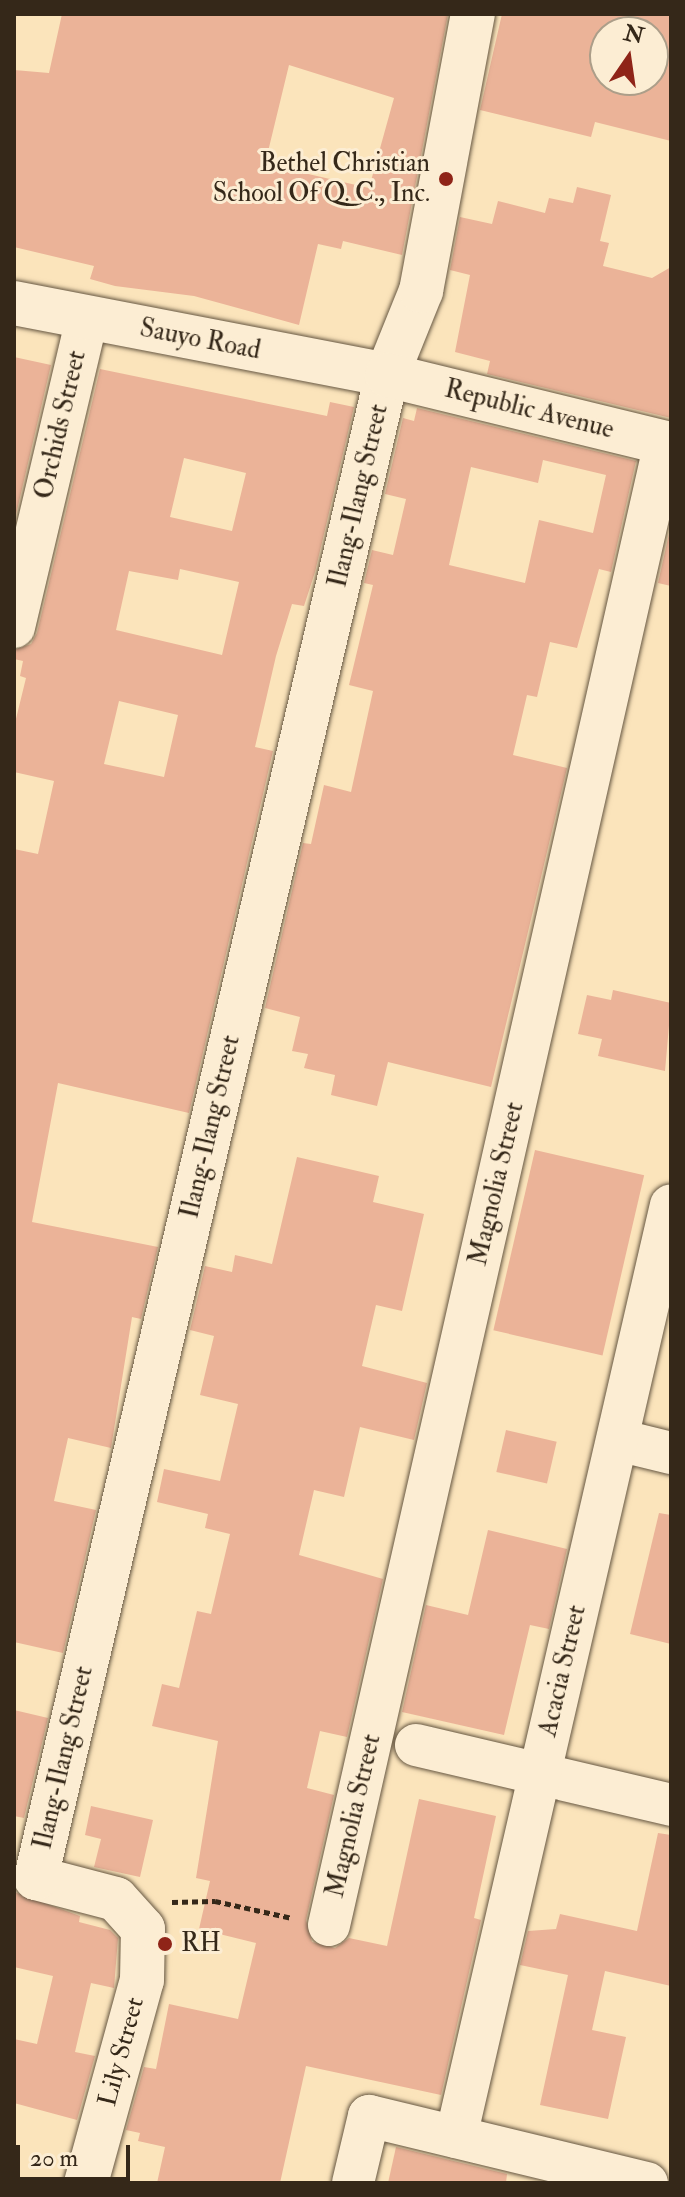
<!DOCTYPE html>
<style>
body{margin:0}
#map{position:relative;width:685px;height:2197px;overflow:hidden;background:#fbe4bb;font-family:"IM FELL Double Pica",serif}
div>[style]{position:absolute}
.building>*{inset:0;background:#ebb398;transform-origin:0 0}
.path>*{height:5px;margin-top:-2.5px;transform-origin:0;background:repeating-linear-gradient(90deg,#352819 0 6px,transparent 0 10px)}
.roads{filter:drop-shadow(0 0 2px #665742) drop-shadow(0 0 2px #665742)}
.minor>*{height:42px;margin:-21px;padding:0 21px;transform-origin:21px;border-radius:21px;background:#fcedd3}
.tertiary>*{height:44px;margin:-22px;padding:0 22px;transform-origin:22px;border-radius:22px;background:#fcedd3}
.secondary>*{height:44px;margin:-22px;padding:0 22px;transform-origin:22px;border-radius:22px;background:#fcedd3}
.dots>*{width:22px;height:22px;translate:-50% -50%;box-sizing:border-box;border:4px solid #fcedd3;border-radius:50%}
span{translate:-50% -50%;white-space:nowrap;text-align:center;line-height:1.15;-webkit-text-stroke:6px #fcedd3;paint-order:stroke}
.poi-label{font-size:26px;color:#352819}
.right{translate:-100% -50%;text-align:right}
.left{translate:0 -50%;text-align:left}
.street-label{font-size:26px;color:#352819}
.frame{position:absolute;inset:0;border:16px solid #352819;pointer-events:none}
.north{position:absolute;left:589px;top:16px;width:80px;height:80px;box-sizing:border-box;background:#fcedd3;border:2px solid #ac9e89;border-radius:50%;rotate:13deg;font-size:22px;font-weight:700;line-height:32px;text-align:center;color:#352819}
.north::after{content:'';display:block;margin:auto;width:28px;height:36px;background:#8f2418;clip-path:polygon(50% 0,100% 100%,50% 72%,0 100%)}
.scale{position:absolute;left:16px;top:2145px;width:114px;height:36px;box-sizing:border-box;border:4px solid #352819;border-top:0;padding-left:10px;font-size:24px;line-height:28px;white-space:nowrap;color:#352819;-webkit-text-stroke:6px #fcedd3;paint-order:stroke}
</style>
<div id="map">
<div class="building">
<div style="clip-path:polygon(evenodd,62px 14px,448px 14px,402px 255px,343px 241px,341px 249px,318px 244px,299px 325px,194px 296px,115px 286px,90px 279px,94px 266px,14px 247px,14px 70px,49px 73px,62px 14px,289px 65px,394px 98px,369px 188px,265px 164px,289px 65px)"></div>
<div style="clip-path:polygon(evenodd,502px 14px,671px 14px,671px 141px,595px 122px,591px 137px,480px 110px,502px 14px,605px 32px,653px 32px,653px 80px,605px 80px,605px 32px)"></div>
<div style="clip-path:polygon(577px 187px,611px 195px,600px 241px,609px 243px,603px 266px,652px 278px,671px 267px,671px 418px,487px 374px,490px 361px,455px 352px,470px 275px,450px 270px,460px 217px,492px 224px,498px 201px,545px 213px,549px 198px,573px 203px)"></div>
<div style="clip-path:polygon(14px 357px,51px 365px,14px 523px)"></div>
<div style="clip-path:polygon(evenodd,100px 369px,327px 416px,330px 402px,354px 407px,315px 572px,304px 606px,292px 604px,276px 656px,255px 747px,273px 751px,189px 1113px,58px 1083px,32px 1222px,158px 1247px,141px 1319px,132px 1317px,111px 1448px,68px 1438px,54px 1501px,96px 1510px,63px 1653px,14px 1642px,14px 849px,38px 854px,54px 781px,14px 772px,14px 727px,26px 678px,20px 676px,23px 661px,14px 659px,14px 650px,31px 644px,37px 633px,100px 369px,184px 458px,246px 473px,232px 531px,170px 517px,184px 458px,100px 369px,180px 569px,239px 582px,222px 655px,116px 630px,129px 571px,178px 580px,180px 569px,100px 369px,119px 701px,178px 715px,164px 777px,104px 764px,119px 701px)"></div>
<div style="clip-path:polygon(evenodd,417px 408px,636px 461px,611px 572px,599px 569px,577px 648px,550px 642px,537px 697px,527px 695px,513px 755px,567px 768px,491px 1087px,388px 1062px,377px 1106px,331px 1095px,335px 1075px,304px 1068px,308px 1054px,292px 1051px,300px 1017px,265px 1008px,303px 843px,311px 844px,324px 785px,351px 792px,373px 691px,349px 685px,373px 585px,364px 583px,372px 550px,393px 555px,406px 499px,385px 494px,403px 418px,414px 421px,417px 408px,543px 460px,606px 475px,593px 533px,539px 520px,525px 583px,449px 565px,471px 467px,538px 483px,543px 460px)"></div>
<div style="clip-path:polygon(671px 525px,671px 586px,658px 583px)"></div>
<div style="clip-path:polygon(613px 990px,671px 1003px,665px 1071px,598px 1056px,602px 1039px,578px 1034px,587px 995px,611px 1000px)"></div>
<div style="left:535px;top:1150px;width:112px;height:185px;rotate:13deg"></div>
<div style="clip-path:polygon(297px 1157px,379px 1176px,373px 1202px,424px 1214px,402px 1311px,376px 1305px,362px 1366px,427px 1383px,414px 1440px,360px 1427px,344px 1497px,314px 1490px,299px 1555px,383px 1579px,347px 1737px,320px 1731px,307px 1788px,334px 1795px,306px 1920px,312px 1942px,335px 1948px,349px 1938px,387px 1946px,419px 1799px,496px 1816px,474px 1918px,481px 1920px,441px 2095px,306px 2066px,280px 2183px,157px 2183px,165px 2147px,138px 2141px,140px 2133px,126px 2130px,144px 2067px,156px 2069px,169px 2004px,238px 2019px,256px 1943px,199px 1929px,210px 1881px,196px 1878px,218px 1741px,152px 1726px,162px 1684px,179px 1688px,197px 1611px,211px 1614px,230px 1534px,205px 1528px,208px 1514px,157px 1502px,164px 1469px,220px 1481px,238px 1404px,200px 1395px,214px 1336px,190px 1330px,205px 1266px,232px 1272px,235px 1255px,272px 1264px)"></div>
<div style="left:506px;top:1430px;width:52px;height:43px;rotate:13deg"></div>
<div style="clip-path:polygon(659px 1513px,671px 1515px,671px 1644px,630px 1634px)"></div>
<div style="clip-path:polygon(488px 1530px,567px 1549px,549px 1629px,530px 1625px,504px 1735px,402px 1712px,426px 1605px,468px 1615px)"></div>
<div style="clip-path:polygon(14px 1710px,48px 1718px,24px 1818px,14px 1816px)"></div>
<div style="clip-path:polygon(91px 1806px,153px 1820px,140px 1877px,94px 1867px,101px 1839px,85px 1835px)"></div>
<div style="clip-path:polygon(658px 1833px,671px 1835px,671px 1986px,605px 1971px,592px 2030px,626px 2037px,608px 2119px,540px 2105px,568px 1975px,520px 1965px,528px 1931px,556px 1929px,560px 1914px,637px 1931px)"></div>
<div style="clip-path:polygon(14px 1892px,80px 1916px,79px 1922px,110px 1930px,118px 1938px,114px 1988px,91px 1983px,75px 2052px,95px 2056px,77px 2120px,14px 2103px,14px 2039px,37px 2044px,53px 1976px,14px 1967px)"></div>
<div style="clip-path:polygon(396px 2147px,507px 2174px,506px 2183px,388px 2183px)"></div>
</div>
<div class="path">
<div style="left:172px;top:1902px;width:43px;rotate:-1.3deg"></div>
<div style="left:215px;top:1901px;width:79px;rotate:12.4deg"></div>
</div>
<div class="roads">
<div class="minor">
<div style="left:14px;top:627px;width:318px;rotate:-76.7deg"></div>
<div style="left:618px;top:1440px;width:55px;rotate:13.8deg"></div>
<div style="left:416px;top:1745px;width:262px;rotate:13.2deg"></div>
<div style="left:329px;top:1925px;width:1520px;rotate:-77.23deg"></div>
<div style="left:456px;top:2137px;width:956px;rotate:-77.01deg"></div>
<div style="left:353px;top:2183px;width:69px;rotate:-76.6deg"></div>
<div style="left:369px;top:2116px;width:286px;rotate:13.6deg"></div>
</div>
<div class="tertiary">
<div style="left:86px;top:2183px;width:211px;rotate:-74.6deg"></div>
<div style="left:142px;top:1980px;width:51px;rotate:-88.9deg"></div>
<div style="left:143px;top:1929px;width:40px;rotate:-132deg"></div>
<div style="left:116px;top:1899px;width:83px;rotate:-165.3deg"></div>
<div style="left:36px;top:1878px;width:1543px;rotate:-76.86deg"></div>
<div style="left:387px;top:375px;width:91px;rotate:-68deg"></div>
<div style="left:421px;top:291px;width:282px;rotate:-79.4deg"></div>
</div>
<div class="secondary">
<div style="left:14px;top:303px;width:380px;rotate:10.9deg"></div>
<div style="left:387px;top:375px;width:292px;rotate:13.7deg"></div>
</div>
</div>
<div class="dots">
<div style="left:446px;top:179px;background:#8f2418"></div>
<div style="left:165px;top:1944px;background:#8f2418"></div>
</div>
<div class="poi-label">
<span class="right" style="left:430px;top:179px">Bethel Christian<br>School Of Q. C., Inc.</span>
<span class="left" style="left:181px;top:1944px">RH</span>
</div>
<div class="street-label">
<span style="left:200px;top:340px;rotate:11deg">Sauyo Road</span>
<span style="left:529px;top:410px;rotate:14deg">Republic Avenue</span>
<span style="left:61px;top:425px;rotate:-77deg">Orchids Street</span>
<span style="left:359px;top:496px;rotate:-77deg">Ilang-Ilang Street</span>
<span style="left:211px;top:1127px;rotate:-77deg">Ilang-Ilang Street</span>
<span style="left:497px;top:1184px;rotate:-77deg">Magnolia Street</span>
<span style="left:563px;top:1671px;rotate:-77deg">Acacia Street</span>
<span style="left:64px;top:1758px;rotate:-77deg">Ilang-Ilang Street</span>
<span style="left:354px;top:1816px;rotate:-77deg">Magnolia Street</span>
<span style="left:122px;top:2052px;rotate:-75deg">Lily Street</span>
</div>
<div class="frame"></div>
<div class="north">N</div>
<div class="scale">20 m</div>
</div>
